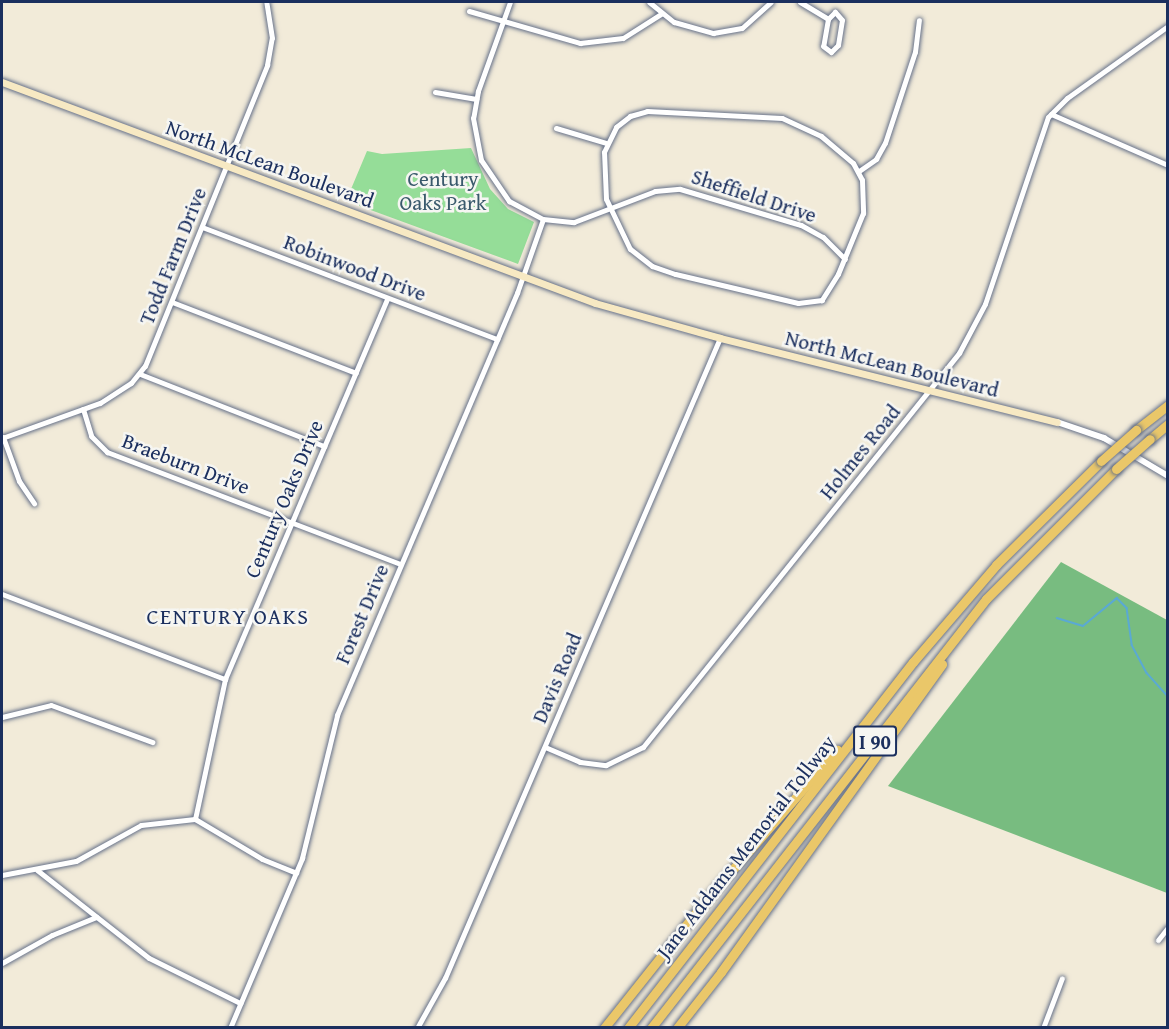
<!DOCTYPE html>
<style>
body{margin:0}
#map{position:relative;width:1169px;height:1029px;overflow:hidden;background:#f2ebd9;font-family:"Gentium Book Plus",serif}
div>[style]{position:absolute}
.green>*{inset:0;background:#95dd98}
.forest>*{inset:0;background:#78bc80}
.stream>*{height:1.5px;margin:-0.75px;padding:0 0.75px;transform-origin:0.75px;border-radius:0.75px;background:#5aa9d4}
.roads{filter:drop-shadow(0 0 2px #667189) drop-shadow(0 0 2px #667189)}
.minor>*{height:5px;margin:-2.5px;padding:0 2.5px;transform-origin:2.5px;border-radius:2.5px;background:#fff}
.tertiary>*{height:6px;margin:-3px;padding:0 3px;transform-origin:3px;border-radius:3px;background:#fff}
.secondary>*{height:7px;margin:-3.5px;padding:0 3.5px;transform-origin:3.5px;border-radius:3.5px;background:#f7e9c3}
.motorway>*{height:9px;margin:-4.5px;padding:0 4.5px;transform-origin:4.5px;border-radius:4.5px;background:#eac769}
.bridges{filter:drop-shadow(0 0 2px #667189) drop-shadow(0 0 2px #667189)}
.motorway-bridge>*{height:9px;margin:-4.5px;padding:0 4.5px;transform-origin:4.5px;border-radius:4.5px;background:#eac769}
span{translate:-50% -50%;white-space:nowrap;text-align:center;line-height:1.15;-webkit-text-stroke:5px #f6f6f2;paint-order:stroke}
.shield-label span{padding:2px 4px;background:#f6f6f2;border:2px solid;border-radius:4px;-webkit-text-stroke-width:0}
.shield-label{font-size:20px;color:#1b2f5e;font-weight:700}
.street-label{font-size:21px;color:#1b2f5e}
.park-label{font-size:21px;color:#3a5a6c}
.neighbourhood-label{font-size:22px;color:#1b2f5e;letter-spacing:1.5px}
.frame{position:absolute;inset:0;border:3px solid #1b2f5e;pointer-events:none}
</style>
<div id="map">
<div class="green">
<div style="clip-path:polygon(471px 148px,490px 189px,508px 209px,534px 222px,518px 264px,346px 201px,367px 151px,382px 154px)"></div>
</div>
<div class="forest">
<div style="clip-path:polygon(1061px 562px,1167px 620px,1167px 893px,888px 786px)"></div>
</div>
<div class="stream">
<div style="left:1057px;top:618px;width:27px;rotate:17deg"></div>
<div style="left:1083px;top:626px;width:44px;rotate:-39.5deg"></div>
<div style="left:1117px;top:598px;width:14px;rotate:45deg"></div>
<div style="left:1127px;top:608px;width:37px;rotate:82deg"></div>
<div style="left:1132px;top:645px;width:32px;rotate:62deg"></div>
<div style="left:1147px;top:673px;width:31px;rotate:48deg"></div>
</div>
<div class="roads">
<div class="minor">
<div style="left:510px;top:2px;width:95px;rotate:109.8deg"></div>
<div style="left:478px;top:91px;width:27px;rotate:100deg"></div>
<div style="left:473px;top:118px;width:43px;rotate:79.2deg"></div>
<div style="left:481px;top:160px;width:50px;rotate:55.7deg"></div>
<div style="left:509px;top:201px;width:38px;rotate:28deg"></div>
<div style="left:543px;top:219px;width:31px;rotate:6deg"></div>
<div style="left:574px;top:222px;width:87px;rotate:-20.9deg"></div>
<div style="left:655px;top:191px;width:25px;rotate:-5deg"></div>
<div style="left:680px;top:189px;width:126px;rotate:16.6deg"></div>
<div style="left:801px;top:225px;width:25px;rotate:29deg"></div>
<div style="left:823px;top:237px;width:31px;rotate:45deg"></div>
<div style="left:649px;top:2px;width:32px;rotate:39deg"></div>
<div style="left:674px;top:22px;width:41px;rotate:15.8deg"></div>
<div style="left:713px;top:33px;width:29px;rotate:-10deg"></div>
<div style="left:742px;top:28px;width:39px;rotate:-42deg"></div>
<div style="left:800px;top:2px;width:33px;rotate:31deg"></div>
<div style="left:828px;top:19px;width:27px;rotate:100deg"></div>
<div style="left:823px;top:46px;width:10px;rotate:37deg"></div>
<div style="left:831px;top:52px;width:10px;rotate:-45deg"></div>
<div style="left:838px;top:45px;width:25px;rotate:-81deg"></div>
<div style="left:842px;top:20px;width:11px;rotate:-131deg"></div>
<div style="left:835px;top:12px;width:10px;rotate:135deg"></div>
<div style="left:469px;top:11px;width:116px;rotate:16.1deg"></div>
<div style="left:580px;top:43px;width:43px;rotate:-6.6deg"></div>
<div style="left:623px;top:38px;width:45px;rotate:-32.3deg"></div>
<div style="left:435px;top:92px;width:42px;rotate:9.7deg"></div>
<div style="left:647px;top:111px;width:135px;rotate:3deg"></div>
<div style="left:782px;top:118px;width:43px;rotate:24.8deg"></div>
<div style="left:821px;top:136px;width:42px;rotate:40.2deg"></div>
<div style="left:853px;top:163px;width:19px;rotate:62deg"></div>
<div style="left:862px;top:180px;width:33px;rotate:88deg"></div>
<div style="left:863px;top:213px;width:66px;rotate:112.3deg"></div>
<div style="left:838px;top:274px;width:31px;rotate:122deg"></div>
<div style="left:822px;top:300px;width:24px;rotate:173deg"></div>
<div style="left:798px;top:303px;width:126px;rotate:-166.7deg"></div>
<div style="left:675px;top:274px;width:24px;rotate:-161deg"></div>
<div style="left:652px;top:266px;width:28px;rotate:-142deg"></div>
<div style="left:630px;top:249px;width:55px;rotate:-115.6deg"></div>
<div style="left:606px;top:199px;width:47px;rotate:-92.4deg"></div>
<div style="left:604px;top:152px;width:28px;rotate:-64deg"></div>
<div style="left:616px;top:127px;width:18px;rotate:-38deg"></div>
<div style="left:630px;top:116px;width:18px;rotate:-16deg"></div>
<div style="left:1051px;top:114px;width:128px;rotate:23.6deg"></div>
<div style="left:556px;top:128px;width:52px;rotate:16.7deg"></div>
<div style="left:859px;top:171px;width:21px;rotate:-35deg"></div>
<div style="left:876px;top:159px;width:18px;rotate:-61deg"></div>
<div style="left:885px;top:143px;width:96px;rotate:-71.8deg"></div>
<div style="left:915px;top:52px;width:32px;rotate:-83deg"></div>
<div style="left:202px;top:227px;width:316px;rotate:20.8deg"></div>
<div style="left:172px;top:302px;width:197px;rotate:21.1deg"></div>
<div style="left:140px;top:374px;width:198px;rotate:21.4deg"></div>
<div style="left:83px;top:409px;width:28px;rotate:73deg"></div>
<div style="left:91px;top:436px;width:23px;rotate:45deg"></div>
<div style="left:107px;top:452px;width:314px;rotate:20.9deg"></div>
<div style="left:3px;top:437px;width:47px;rotate:70deg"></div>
<div style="left:19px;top:481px;width:27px;rotate:56deg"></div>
<div style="left:2px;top:438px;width:104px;rotate:-19.7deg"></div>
<div style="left:100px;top:403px;width:37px;rotate:-33deg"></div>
<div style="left:131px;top:383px;width:22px;rotate:-51deg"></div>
<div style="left:145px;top:366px;width:325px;rotate:-67.9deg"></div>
<div style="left:267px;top:65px;width:27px;rotate:-80deg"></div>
<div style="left:272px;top:38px;width:36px;rotate:-99deg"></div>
<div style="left:2px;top:594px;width:239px;rotate:20.9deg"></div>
<div style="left:2px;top:717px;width:50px;rotate:-13.8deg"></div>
<div style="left:51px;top:705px;width:108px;rotate:20.1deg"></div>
<div style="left:545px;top:747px;width:38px;rotate:23deg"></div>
<div style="left:580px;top:762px;width:26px;rotate:7deg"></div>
<div style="left:606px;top:765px;width:41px;rotate:-25.9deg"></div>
<div style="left:643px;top:747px;width:505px;rotate:-51.27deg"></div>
<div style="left:959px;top:353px;width:55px;rotate:-62deg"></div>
<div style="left:985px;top:304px;width:197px;rotate:-71.4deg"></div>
<div style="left:1048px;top:117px;width:27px;rotate:-45deg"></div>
<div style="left:1067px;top:98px;width:124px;rotate:-35.5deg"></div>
<div style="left:195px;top:819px;width:143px;rotate:-77.9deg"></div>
<div style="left:225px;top:679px;width:413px;rotate:-66.9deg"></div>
<div style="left:37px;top:870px;width:142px;rotate:38.2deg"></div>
<div style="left:149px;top:958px;width:102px;rotate:26.3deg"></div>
<div style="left:2px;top:875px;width:75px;rotate:-10.7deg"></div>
<div style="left:76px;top:861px;width:74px;rotate:-29deg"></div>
<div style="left:141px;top:825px;width:54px;rotate:-6.3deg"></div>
<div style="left:195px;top:819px;width:78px;rotate:30.8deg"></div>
<div style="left:262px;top:859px;width:37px;rotate:22deg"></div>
<div style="left:1158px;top:940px;width:16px;rotate:-52deg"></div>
<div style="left:2px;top:963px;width:57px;rotate:-29.2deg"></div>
<div style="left:52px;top:935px;width:48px;rotate:-22.2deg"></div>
<div style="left:230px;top:1028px;width:185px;rotate:-67deg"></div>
<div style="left:302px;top:858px;width:147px;rotate:-76.2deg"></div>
<div style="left:337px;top:715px;width:459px;rotate:-66.9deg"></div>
<div style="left:517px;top:293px;width:78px;rotate:-70.6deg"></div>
<div style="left:417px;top:1028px;width:57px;rotate:-60.8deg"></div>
<div style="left:445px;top:978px;width:697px;rotate:-66.75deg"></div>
<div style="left:1043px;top:1028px;width:53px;rotate:-69.2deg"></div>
</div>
<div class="tertiary">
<div style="left:1057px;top:422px;width:50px;rotate:18.8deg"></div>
<div style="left:1104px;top:438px;width:74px;rotate:30.7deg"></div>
</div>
<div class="secondary">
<div style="left:2px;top:82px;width:633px;rotate:20.44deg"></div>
<div style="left:595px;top:303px;width:130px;rotate:15.6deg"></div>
<div style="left:720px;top:338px;width:347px;rotate:14deg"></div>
</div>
<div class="motorway">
<div style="left:1136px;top:430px;width:41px;rotate:-38deg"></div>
<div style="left:1150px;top:439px;width:23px;rotate:-40deg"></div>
<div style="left:604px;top:1028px;width:162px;rotate:-51.5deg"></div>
<div style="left:705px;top:901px;width:201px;rotate:-48.8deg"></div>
<div style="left:628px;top:1028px;width:464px;rotate:-52.1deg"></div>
<div style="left:913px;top:662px;width:128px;rotate:-49.4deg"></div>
<div style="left:996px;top:565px;width:148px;rotate:-44.7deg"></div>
<div style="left:651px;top:1028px;width:544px;rotate:-52.01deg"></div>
<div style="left:986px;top:599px;width:184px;rotate:-45deg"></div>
<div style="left:677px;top:1028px;width:71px;rotate:-51.8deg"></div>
<div style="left:721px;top:972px;width:379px;rotate:-54.3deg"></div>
</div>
</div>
<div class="bridges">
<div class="motorway-bridge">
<div style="left:1101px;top:461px;width:47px;rotate:-41.5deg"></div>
<div style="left:1116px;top:469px;width:45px;rotate:-41.4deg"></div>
</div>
</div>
<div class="shield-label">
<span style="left:875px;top:741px">I 90</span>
</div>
<div class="street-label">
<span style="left:270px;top:164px;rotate:20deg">North McLean Boulevard</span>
<span style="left:754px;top:196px;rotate:18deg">Sheffield Drive</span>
<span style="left:173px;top:256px;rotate:-68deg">Todd Farm Drive</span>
<span style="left:355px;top:268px;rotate:21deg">Robinwood Drive</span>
<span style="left:892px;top:364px;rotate:14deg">North McLean Boulevard</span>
<span style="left:860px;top:452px;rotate:-51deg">Holmes Road</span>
<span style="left:186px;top:464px;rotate:21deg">Braeburn Drive</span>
<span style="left:284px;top:499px;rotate:-67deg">Century Oaks Drive</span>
<span style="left:362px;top:614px;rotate:-67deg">Forest Drive</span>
<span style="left:557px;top:678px;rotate:-67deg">Davis Road</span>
<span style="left:746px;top:847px;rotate:-52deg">Jane Addams Memorial Tollway</span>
</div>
<div class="park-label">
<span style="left:443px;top:191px">Century<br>Oaks Park</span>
</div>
<div class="neighbourhood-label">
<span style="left:228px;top:617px">CENTURY OAKS</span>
</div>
<div class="frame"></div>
</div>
